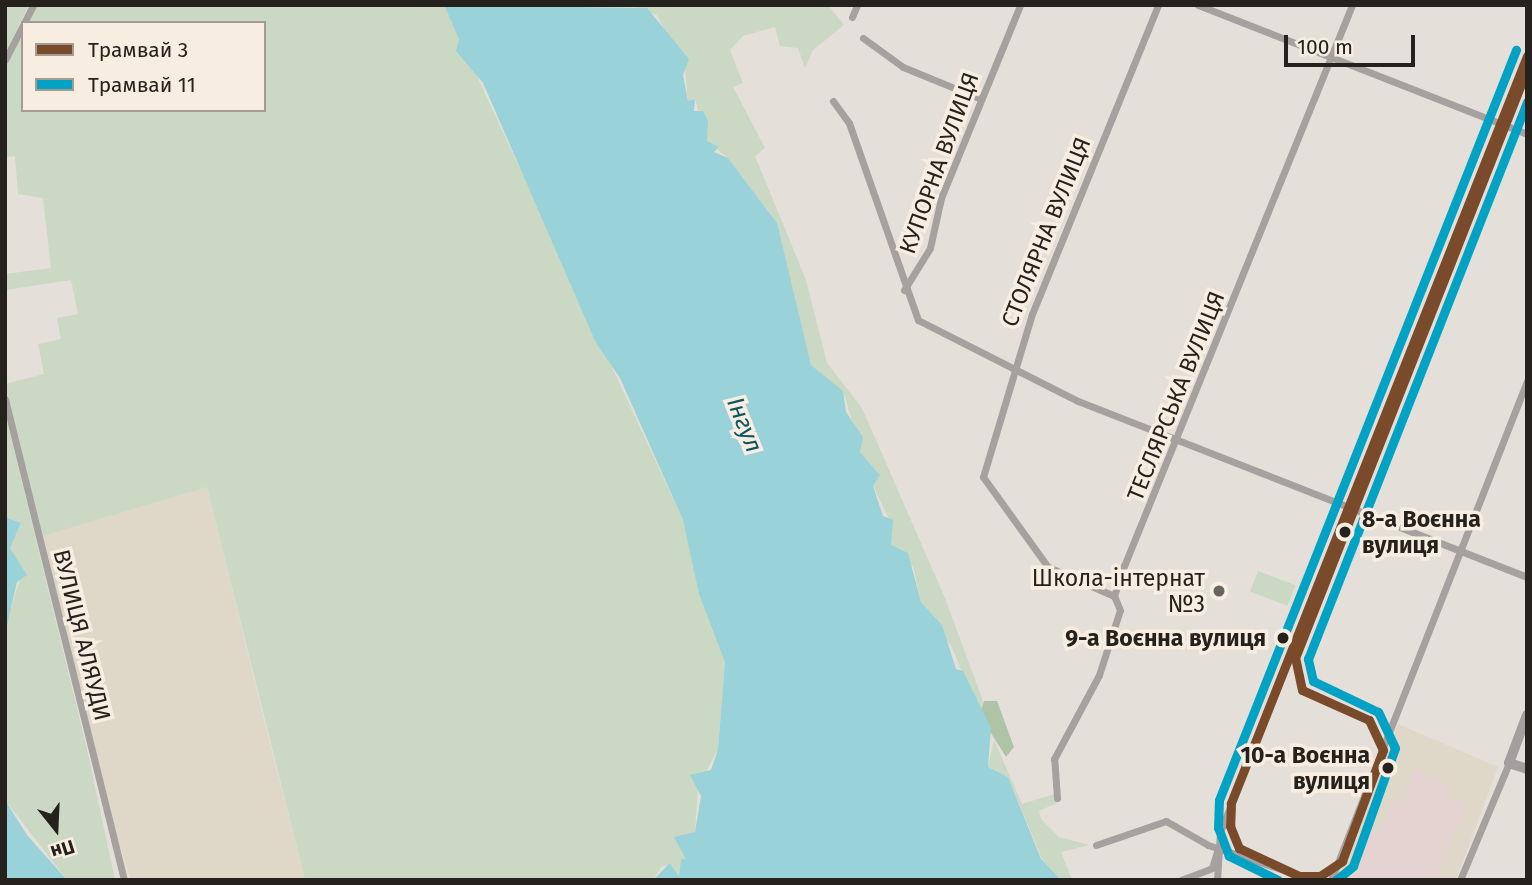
<!DOCTYPE html>
<meta charset="utf-8">
<style>
body{margin:0}
#map{position:relative;width:1532px;height:885px;overflow:hidden;background:#e5dfd9;font-family:"Fira Sans",sans-serif}
div>[style]{position:absolute}
.commercial>*{inset:0;background:#dfd7c8}
.industrial>*{inset:0;background:#e4d3d0}
.green>*{inset:0;background:#cbd8c3;transform-origin:0 0}
.forest>*{inset:0;background:#afc4a6}
.water>*{inset:0;background:#9ad2da}
.street>*{height:7px;margin:-3.5px;padding:0 3.5px;transform-origin:3.5px;border-radius:3.5px;background:#a4a19f}
.secondary>*{height:10px;margin:-5px;padding:0 5px;transform-origin:5px;border-radius:5px;background:#a49f9e}
.tram-1>*{height:9px;margin:-4.5px;padding:0 4.5px;transform-origin:4.5px;border-radius:4.5px;background:#7a4b2a}
.tram-2>*{height:9px;margin:-4.5px;padding:0 4.5px;transform-origin:4.5px;border-radius:4.5px;background:#02a2c5}
.dots>*{width:19px;height:19px;translate:-50% -50%;box-sizing:border-box;border:4px solid #f8ede1;border-radius:50%}
span{translate:-50% -50%;white-space:nowrap;text-align:center;line-height:1.15;-webkit-text-stroke:7px #f8ede1;paint-order:stroke}
.street-label{font-size:23px;color:#25221d}
.stop-label{font-size:23px;color:#25221d;font-weight:700}
.left{translate:0 -50%;text-align:left}
.right{translate:-100% -50%;text-align:right}
.poi-label{font-size:23px;color:#25221d}
.water-label{font-size:24px;color:#0d5660;font-style:italic}
.frame{position:absolute;inset:0;border:7px solid #25221d;pointer-events:none}
.legend{position:absolute;left:21px;top:21px;width:245px;height:91px;box-sizing:border-box;background:#f8ede1;border:2px solid #a49c93;margin:0;padding:9px 12px;list-style:none;font-size:21px;color:#25221d}
.legend li{display:flex;align-items:center;gap:14px;height:35px}
.legend b{width:35px;border:2px solid #a49c93}
.north{position:absolute;left:21px;top:794px;width:70px;height:70px;-webkit-text-stroke:5px #f8ede1;paint-order:stroke;rotate:162deg;font-size:19px;font-weight:700;line-height:28px;text-align:center;color:#25221d}
.north::after{content:'';display:block;margin:auto;width:24px;height:32px;background:#25221d;clip-path:polygon(50% 0,100% 100%,50% 72%,0 100%)}
.scale{position:absolute;left:1284px;top:35px;width:131px;height:32px;box-sizing:border-box;border:4px solid #25221d;border-top:0;padding-left:9px;font-size:21px;line-height:24px;white-space:nowrap;color:#25221d;-webkit-text-stroke:5px #f8ede1;paint-order:stroke}
</style>
<div id="map">
<div class="commercial">
<div style="clip-path:polygon(207px 487px,265px 724px,305px 880px,131px 880px,106px 802px,43px 536px)"></div>
<div style="clip-path:polygon(1398px 724px,1498px 767px,1456px 880px,1335px 880px)"></div>
</div>
<div class="industrial">
<div style="clip-path:polygon(1414px 770px,1451px 785px,1446px 801px,1467px 804px,1435px 880px,1350px 880px,1371px 828px,1380px 832px,1392px 803px,1400px 806px)"></div>
</div>
<div class="green">
<div style="clip-path:polygon(5px 5px,29px 5px,5px 53px)"></div>
<div style="clip-path:polygon(37px 5px,444px 5px,683px 520px,725px 662px,718px 749px,698px 788px,695px 833px,679px 841px,687px 860px,681px 860px,679px 876px,672px 865px,662px 866px,653px 880px,305px 880px,207px 487px,43px 536px,5px 384px,44px 374px,38px 344px,61px 339px,57px 318px,78px 314px,71px 280px,5px 290px,5px 274px,51px 268px,43px 198px,18px 194px,15px 156px,5px 157px,5px 67px,23px 33px,23px 110px,264px 110px,264px 23px,28px 23px)"></div>
<div style="clip-path:polygon(630px 5px,828px 5px,844px 25px,813px 50px,805px 68px,798px 48px,780px 46px,775px 27px,743px 36px,730px 50px,743px 83px,733px 87px,765px 148px,755px 156px,806px 280px,827px 363px,862px 408px,945px 598px,983px 701px,979px 714px,951px 645px,941px 636px,942px 625px,921px 602px,913px 566px,891px 545px,891px 523px,873px 486px,880px 475px,860px 452px,845px 396px,811px 365px,772px 216px,728px 158px,707px 141px,695px 99px,688px 102px,685px 69px,657px 15px)"></div>
<div style="clip-path:polygon(5px 413px,87px 749px,115px 880px,67px 880px,5px 800px,5px 629px,22px 572px,10px 547px,21px 523px,5px 517px)"></div>
<div style="left:1258px;top:571px;width:40px;height:22px;rotate:21deg"></div>
<div style="clip-path:polygon(994px 740px,1022px 804px,1054px 794px,1057px 803px,1039px 811px,1041px 819px,1059px 837px,1089px 845px,1061px 852px,1072px 880px,1061px 880px,1045px 866px,1008px 777px,988px 767px)"></div>
</div>
<div class="forest">
<div style="clip-path:polygon(984px 701px,997px 701px,1014px 747px,1006px 757px,979px 714px)"></div>
</div>
<div class="water">
<div style="clip-path:polygon(444px 5px,647px 8px,689px 59px,683px 75px,688px 101px,695px 99px,694px 111px,703px 111px,708px 121px,707px 141px,719px 147px,714px 152px,728px 158px,777px 223px,811px 365px,843px 391px,846px 412px,863px 437px,860px 452px,880px 475px,873px 486px,883px 516px,893px 520px,891px 545px,908px 553px,921px 602px,942px 625px,956px 669px,963px 671px,991px 728px,988px 767px,1008px 777px,1041px 859px,1061px 880px,653px 880px,670px 863px,679px 876px,681px 859px,686px 859px,674px 837px,695px 832px,701px 796px,690px 775px,711px 770px,718px 749px,725px 662px,699px 594px,683px 520px,620px 378px,596px 343px,483px 83px,456px 51px,459px 39px)"></div>
<div style="clip-path:polygon(5px 517px,21px 523px,10px 548px,27px 575px,17px 582px,6px 630px)"></div>
<div style="clip-path:polygon(5px 800px,27px 835px,67px 880px,5px 880px)"></div>
</div>
<div class="street">
<div style="left:1198px;top:5px;width:353px;rotate:21.4deg"></div>
<div style="left:852px;top:17px;width:13px;rotate:-67deg"></div>
<div style="left:24px;top:23px;width:20px;rotate:-63deg"></div>
<div style="left:863px;top:38px;width:49px;rotate:35.9deg"></div>
<div style="left:903px;top:67px;width:84px;rotate:22.3deg"></div>
<div style="left:5px;top:60px;width:39px;rotate:-63deg"></div>
<div style="left:833px;top:101px;width:27px;rotate:54deg"></div>
<div style="left:849px;top:123px;width:209px;rotate:70.7deg"></div>
<div style="left:918px;top:320px;width:179px;rotate:26.9deg"></div>
<div style="left:1078px;top:401px;width:482px;rotate:21.4deg"></div>
<div style="left:904px;top:290px;width:49px;rotate:-58.2deg"></div>
<div style="left:930px;top:248px;width:51px;rotate:-77.6deg"></div>
<div style="left:941px;top:198px;width:209px;rotate:-67.7deg"></div>
<div style="left:5px;top:399px;width:496px;rotate:76.1deg"></div>
<div style="left:1114px;top:596px;width:72px;rotate:-156.3deg"></div>
<div style="left:1048px;top:567px;width:111px;rotate:-125.8deg"></div>
<div style="left:983px;top:477px;width:170px;rotate:-73.3deg"></div>
<div style="left:1032px;top:314px;width:334px;rotate:-67.8deg"></div>
<div style="left:1057px;top:798px;width:39px;rotate:-94deg"></div>
<div style="left:1054px;top:759px;width:95px;rotate:-61.8deg"></div>
<div style="left:1099px;top:675px;width:68px;rotate:-72.1deg"></div>
<div style="left:1120px;top:610px;width:15px;rotate:-113deg"></div>
<div style="left:1114px;top:596px;width:32px;rotate:-72deg"></div>
<div style="left:1124px;top:566px;width:606px;rotate:-67.88deg"></div>
<div style="left:1096px;top:845px;width:74px;rotate:-18.9deg"></div>
<div style="left:1166px;top:821px;width:48px;rotate:29.7deg"></div>
<div style="left:1208px;top:845px;width:112px;rotate:18.3deg"></div>
<div style="left:1181px;top:880px;width:33px;rotate:-21deg"></div>
<div style="left:1212px;top:868px;width:21px;rotate:-73deg"></div>
<div style="left:1217px;top:880px;width:48px;rotate:-86.4deg"></div>
<div style="left:1220px;top:832px;width:829px;rotate:-68.26deg"></div>
<div style="left:1331px;top:880px;width:536px;rotate:-68.56deg"></div>
<div style="left:1460px;top:880px;width:127px;rotate:-67.3deg"></div>
</div>
<div class="secondary">
<div style="left:1527px;top:715px;width:51px;rotate:110.6deg"></div>
<div style="left:1509px;top:763px;width:19px;rotate:18deg"></div>
</div>
<div class="tram-1">
<div style="left:1527px;top:56px;width:804px;rotate:111.62deg"></div>
<div style="left:1231px;top:803px;width:23px;rotate:92deg"></div>
<div style="left:1230px;top:826px;width:24px;rotate:68deg"></div>
<div style="left:1239px;top:848px;width:66px;rotate:25deg"></div>
<div style="left:1299px;top:876px;width:21px"></div>
<div style="left:1320px;top:876px;width:27px;rotate:-34deg"></div>
<div style="left:1342px;top:861px;width:118px;rotate:-69.7deg"></div>
<div style="left:1383px;top:750px;width:33px;rotate:-115deg"></div>
<div style="left:1369px;top:720px;width:73px;rotate:-155.9deg"></div>
<div style="left:1302px;top:690px;width:33px;rotate:-102deg"></div>
<div style="left:1295px;top:658px;width:633px;rotate:-68.5deg"></div>
</div>
<div class="tram-2">
<div style="left:1278px;top:880px;width:55px;rotate:-153.9deg"></div>
<div style="left:1229px;top:856px;width:30px;rotate:-111deg"></div>
<div style="left:1218px;top:828px;width:28px;rotate:-88deg"></div>
<div style="left:1219px;top:800px;width:807px;rotate:-68.4deg"></div>
<div style="left:1336px;top:880px;width:22px;rotate:-39deg"></div>
<div style="left:1353px;top:866px;width:125px;rotate:-70.4deg"></div>
<div style="left:1395px;top:748px;width:40px;rotate:-115deg"></div>
<div style="left:1378px;top:712px;width:72px;rotate:-154.5deg"></div>
<div style="left:1313px;top:681px;width:23px;rotate:-103deg"></div>
<div style="left:1308px;top:659px;width:599px;rotate:-68.54deg"></div>
</div>
<div class="dots">
<div style="left:1345px;top:532px;background:#25221d"></div>
<div style="left:1219px;top:591px;background:#68645f"></div>
<div style="left:1283px;top:638px;background:#25221d"></div>
<div style="left:1388px;top:768px;background:#25221d"></div>
</div>
<div class="street-label">
<span style="left:939px;top:163px;rotate:-70deg">КУПОРНА ВУЛИЦЯ</span>
<span style="left:1046px;top:232px;rotate:-68deg">СТОЛЯРНА ВУЛИЦЯ</span>
<span style="left:1176px;top:396px;rotate:-68deg">ТЕСЛЯРСЬКА ВУЛИЦЯ</span>
<span style="left:82px;top:635px;rotate:76deg">ВУЛИЦЯ АЛЯУДИ</span>
</div>
<div class="stop-label">
<span class="left" style="left:1362px;top:532px">8-а Воєнна<br>вулиця</span>
<span class="right" style="left:1266px;top:638px">9-а Воєнна вулиця</span>
<span class="right" style="left:1370px;top:768px">10-а Воєнна<br>вулиця</span>
</div>
<div class="poi-label">
<span class="right" style="left:1205px;top:591px">Школа-інтернат<br>№3</span>
</div>
<div class="water-label">
<span style="left:744px;top:425px;rotate:68deg">Інгул</span>
</div>
<div class="frame"></div>
<ul class="legend">
<li><b style="height:9px;background:#7a4b2a"></b>Трамвай 3</li>
<li><b style="height:9px;background:#02a2c5"></b>Трамвай 11</li>
</ul>
<div class="north">Пн</div>
<div class="scale">100 m</div>
</div>
